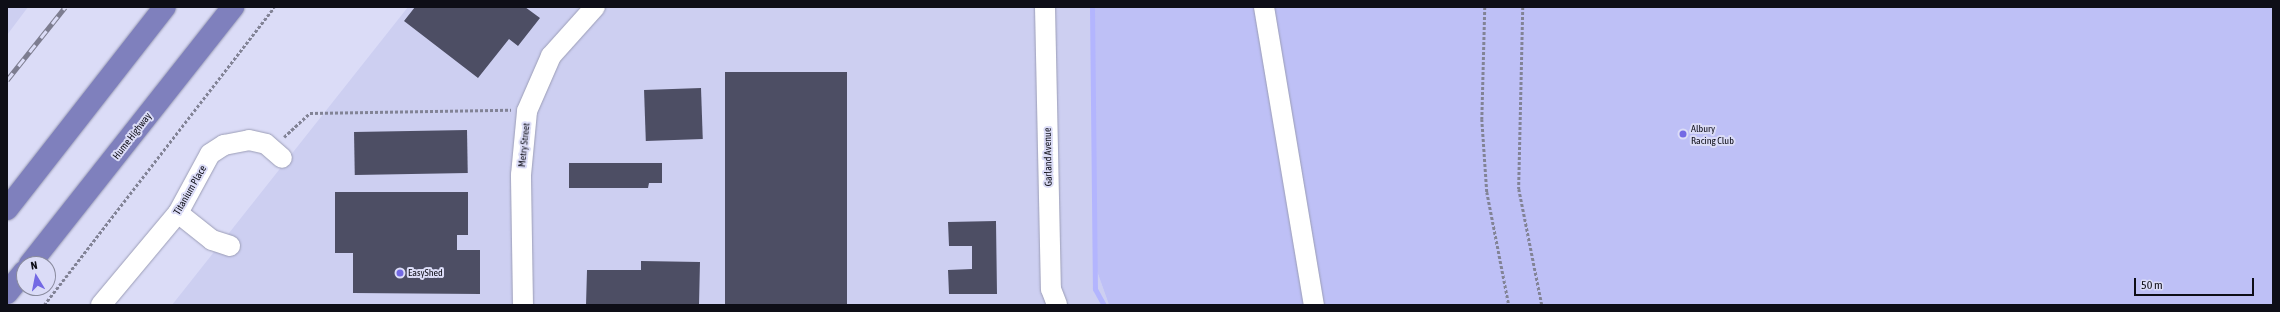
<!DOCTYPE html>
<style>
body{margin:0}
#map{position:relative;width:2280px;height:312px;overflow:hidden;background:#dbdcf7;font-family:"Asap Condensed",sans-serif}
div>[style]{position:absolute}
.built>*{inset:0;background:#cdcff1}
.green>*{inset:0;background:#bec0f6}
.stream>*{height:5px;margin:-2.5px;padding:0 2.5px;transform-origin:2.5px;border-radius:2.5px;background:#b3b5fe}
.building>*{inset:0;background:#4d4e64;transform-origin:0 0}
.path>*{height:2.5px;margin-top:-1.25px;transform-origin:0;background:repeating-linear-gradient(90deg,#828396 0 3px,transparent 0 5px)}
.roads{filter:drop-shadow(0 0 1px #9b9db6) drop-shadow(0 0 1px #9b9db6)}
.minor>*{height:20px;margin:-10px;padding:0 10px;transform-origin:10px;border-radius:10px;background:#fff}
.highway>*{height:22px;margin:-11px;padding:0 11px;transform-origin:11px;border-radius:11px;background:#7f80bd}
.rail>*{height:4.5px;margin-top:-2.25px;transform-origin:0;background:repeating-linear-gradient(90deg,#dbdcf7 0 9px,#7d7d90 0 18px);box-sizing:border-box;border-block:1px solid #7d7d90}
.dots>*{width:11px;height:11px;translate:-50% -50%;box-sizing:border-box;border:2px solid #dbdcf7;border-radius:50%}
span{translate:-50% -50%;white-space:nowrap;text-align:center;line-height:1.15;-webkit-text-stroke:4px #dbdcf7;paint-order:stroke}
.poi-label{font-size:10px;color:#0e0e17}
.left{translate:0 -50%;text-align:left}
.street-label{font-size:10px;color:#0e0e17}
.frame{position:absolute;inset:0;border:8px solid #0e0e17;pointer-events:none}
.north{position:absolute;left:16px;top:256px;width:40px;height:40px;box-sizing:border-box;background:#dbdcf7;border:1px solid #898a9d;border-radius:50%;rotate:350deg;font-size:11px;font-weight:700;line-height:16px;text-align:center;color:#0e0e17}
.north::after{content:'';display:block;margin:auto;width:14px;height:18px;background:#7369e4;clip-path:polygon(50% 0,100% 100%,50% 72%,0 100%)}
.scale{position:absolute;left:2134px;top:278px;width:120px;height:18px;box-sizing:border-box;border:2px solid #0e0e17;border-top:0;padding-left:5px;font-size:12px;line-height:14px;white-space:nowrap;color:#0e0e17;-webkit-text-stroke:3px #dbdcf7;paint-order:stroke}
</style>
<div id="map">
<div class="built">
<div style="clip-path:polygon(7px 7px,28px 7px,7px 35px)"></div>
<div style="clip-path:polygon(408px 7px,1095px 7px,1093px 260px,1109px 305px,172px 305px)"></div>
</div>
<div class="green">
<div style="clip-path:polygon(1095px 7px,2273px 7px,2273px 305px,1109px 305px,1093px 260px)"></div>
</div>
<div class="stream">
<div style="left:1092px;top:7px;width:282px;rotate:89.4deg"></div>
<div style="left:1095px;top:289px;width:18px;rotate:61deg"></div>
</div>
<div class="building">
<div style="clip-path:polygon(415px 7px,525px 7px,540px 18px,518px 46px,509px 39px,478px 78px,404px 21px)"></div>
<div style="left:847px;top:72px;width:233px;height:122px;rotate:90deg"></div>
<div style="left:701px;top:88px;width:51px;height:57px;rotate:88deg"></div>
<div style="left:467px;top:130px;width:43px;height:113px;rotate:89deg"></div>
<div style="clip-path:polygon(569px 163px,662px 163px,662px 183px,649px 183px,648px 188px,569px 188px)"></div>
<div style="clip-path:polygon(335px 192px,468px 192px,468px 235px,457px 235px,457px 250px,480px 250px,480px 294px,353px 293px,353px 253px,335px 253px)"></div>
<div style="clip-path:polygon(996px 221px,997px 294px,949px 294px,948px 270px,972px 269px,972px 246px,949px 246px,948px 222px)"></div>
<div style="clip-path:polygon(641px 261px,700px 262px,699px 305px,586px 305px,587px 270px,641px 270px)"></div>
</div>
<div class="path">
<div style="left:1485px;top:7px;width:112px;rotate:91.5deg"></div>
<div style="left:1482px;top:119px;width:73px;rotate:86.1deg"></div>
<div style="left:1487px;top:192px;width:115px;rotate:79deg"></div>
<div style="left:1523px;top:7px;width:182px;rotate:91.3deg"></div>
<div style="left:1519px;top:189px;width:118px;rotate:78.8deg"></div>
<div style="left:284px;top:137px;width:35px;rotate:-43deg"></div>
<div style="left:310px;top:113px;width:201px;rotate:-0.9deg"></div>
<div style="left:44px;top:305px;width:376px;rotate:-52.3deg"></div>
</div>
<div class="roads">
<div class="minor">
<div style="left:1045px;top:7px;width:282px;rotate:88.8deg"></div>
<div style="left:1051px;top:289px;width:17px;rotate:69deg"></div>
<div style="left:1264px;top:7px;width:302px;rotate:80.5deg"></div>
<div style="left:178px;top:213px;width:43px;rotate:38.5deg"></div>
<div style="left:212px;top:240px;width:19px;rotate:18deg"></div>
<div style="left:101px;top:305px;width:120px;rotate:-50.1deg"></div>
<div style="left:178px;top:213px;width:67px;rotate:-61.5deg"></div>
<div style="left:210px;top:154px;width:17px;rotate:-33deg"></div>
<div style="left:224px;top:145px;width:25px;rotate:-11deg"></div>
<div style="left:249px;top:140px;width:17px;rotate:13deg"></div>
<div style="left:266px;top:144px;width:21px;rotate:41deg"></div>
<div style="left:523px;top:305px;width:130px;rotate:-90.9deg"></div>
<div style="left:521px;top:175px;width:64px;rotate:-84.6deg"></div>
<div style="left:527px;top:111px;width:60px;rotate:-66.4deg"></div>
<div style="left:551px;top:56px;width:66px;rotate:-48.1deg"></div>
</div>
<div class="highway">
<div style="left:7px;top:209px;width:256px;rotate:-52deg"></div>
<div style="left:30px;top:264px;width:328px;rotate:-51.7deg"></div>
<div style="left:7px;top:293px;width:27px;rotate:-51deg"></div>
</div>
</div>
<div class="rail">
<div style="left:7px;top:80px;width:93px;rotate:-51.5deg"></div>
</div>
<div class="dots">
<div style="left:1683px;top:134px;background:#7369e4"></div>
<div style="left:400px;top:273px;background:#7369e4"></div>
</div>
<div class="poi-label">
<span class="left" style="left:1691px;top:134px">Albury<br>Racing Club</span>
<span class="left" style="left:408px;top:273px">EasyShed</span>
</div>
<div class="street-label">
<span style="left:132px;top:136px;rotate:-52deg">Hume Highway</span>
<span style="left:524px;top:145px;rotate:-84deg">Metry Street</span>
<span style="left:1048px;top:157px;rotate:-91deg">Garland Avenue</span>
<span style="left:190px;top:190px;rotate:-60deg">Titanium Place</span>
</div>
<div class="frame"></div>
<div class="north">N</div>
<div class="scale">50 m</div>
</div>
